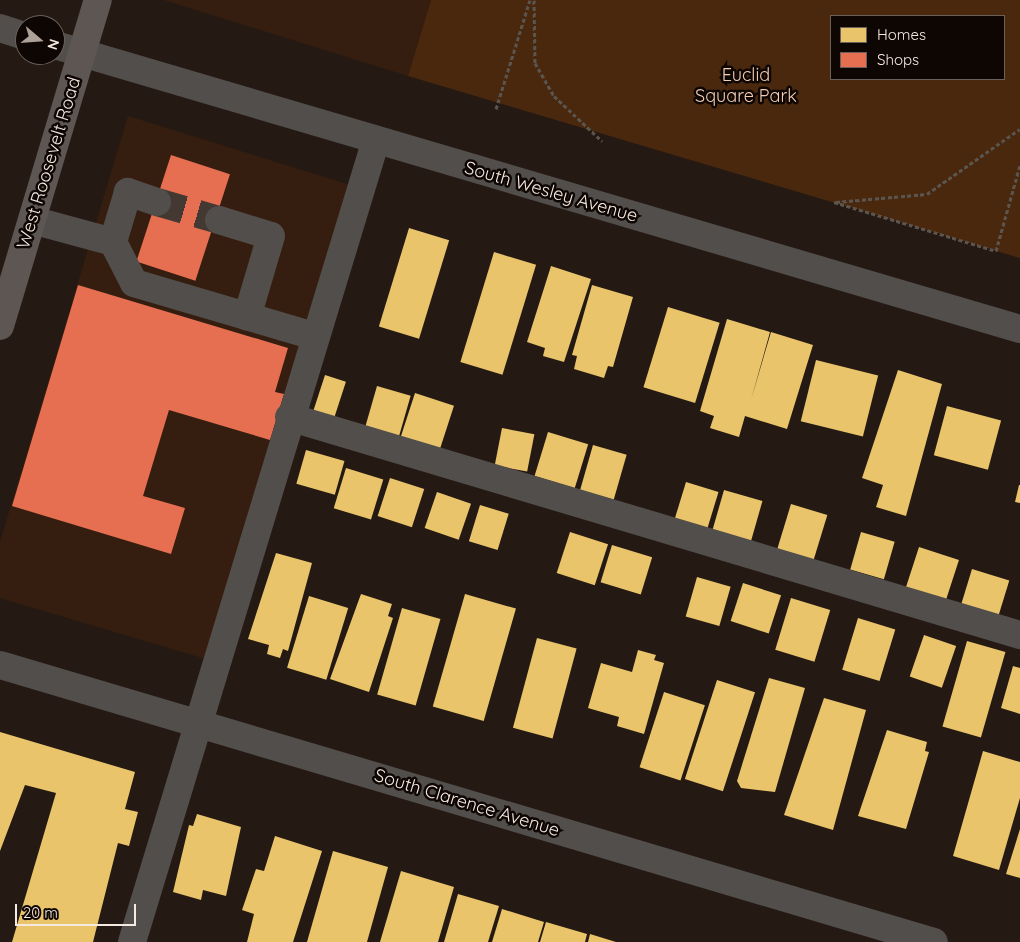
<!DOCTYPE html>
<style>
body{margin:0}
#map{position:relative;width:1020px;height:942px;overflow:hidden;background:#251a13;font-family:Quicksand,sans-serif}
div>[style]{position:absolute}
.built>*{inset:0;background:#351e0f}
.green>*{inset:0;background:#4a280e}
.homes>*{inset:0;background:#e9c46a;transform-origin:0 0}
.shops>*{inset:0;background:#e76f51;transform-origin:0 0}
.minor-tunnel>*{height:28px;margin-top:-14px;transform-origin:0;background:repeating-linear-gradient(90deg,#443932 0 28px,transparent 0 42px)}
.path>*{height:3px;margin-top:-1.5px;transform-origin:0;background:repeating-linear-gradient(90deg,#5b5550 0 4px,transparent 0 6.5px)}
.minor>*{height:28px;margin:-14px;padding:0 14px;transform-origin:14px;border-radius:14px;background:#524e4b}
.major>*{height:28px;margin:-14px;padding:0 14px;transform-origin:14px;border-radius:14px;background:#5d5652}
span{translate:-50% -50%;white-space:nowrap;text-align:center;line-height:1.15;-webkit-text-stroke:5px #0e0603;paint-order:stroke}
.park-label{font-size:18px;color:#f4ccb3}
.street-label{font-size:18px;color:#f6e9e0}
.legend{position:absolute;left:830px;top:15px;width:175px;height:65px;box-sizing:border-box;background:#0e0603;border:1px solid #6b615b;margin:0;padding:6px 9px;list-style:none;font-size:15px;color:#f6e9e0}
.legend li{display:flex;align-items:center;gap:10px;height:25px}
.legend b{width:25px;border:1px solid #6b615b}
.north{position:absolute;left:15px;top:15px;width:50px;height:50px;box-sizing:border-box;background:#0e0603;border:1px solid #6b615b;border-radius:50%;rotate:108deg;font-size:14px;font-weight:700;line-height:20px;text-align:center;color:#f6e9e0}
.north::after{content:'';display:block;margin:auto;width:18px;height:22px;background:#ada198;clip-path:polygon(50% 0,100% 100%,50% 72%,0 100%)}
.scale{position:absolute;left:15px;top:904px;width:121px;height:22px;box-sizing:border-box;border:2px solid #f6e9e0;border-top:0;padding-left:6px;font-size:15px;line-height:18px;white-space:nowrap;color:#f6e9e0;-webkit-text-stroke:4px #0e0603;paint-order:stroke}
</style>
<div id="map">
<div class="built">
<div style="clip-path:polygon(164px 0,431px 0,408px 76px)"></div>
<div style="clip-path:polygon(128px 116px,350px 185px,206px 659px,0 598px,0 542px)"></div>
</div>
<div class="green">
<div style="clip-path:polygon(evenodd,431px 0,1020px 0,1020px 258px,408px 76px,431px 0,831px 16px,1004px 16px,1004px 79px,831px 79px,831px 16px)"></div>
</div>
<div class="homes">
<div style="left:409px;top:228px;width:42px;height:103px;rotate:17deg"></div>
<div style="left:494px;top:252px;width:44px;height:115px;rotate:17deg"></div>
<div style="clip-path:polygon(551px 266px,591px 279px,564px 362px,543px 356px,545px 348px,527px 342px)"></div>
<div style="clip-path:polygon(592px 285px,633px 297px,613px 367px,608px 366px,604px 378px,574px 369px,577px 356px,572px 355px)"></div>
<div style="left:668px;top:307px;width:54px;height:84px;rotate:17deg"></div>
<div style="clip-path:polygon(727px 319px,770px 332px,751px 400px,771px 332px,813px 345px,787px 429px,745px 416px,739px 437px,710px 428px,714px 416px,700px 411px)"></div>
<div style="left:816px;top:360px;width:64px;height:63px;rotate:14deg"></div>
<div style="clip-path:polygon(898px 370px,942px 384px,906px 516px,876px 507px,883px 485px,862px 478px)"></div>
<div style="left:325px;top:375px;width:22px;height:40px;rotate:18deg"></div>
<div style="left:377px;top:386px;width:35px;height:43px;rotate:16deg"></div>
<div style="left:415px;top:393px;width:41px;height:46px;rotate:18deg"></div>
<div style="left:947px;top:406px;width:56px;height:51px;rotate:15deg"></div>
<div style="left:502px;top:428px;width:33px;height:38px;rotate:11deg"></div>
<div style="left:548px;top:432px;width:42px;height:46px;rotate:17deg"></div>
<div style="left:593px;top:445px;width:35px;height:47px;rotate:16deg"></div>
<div style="left:306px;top:450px;width:40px;height:35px;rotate:16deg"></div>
<div style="left:346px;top:468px;width:39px;height:42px;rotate:17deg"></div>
<div style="left:390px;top:478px;width:36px;height:40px;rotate:18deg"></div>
<div style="left:686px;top:482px;width:34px;height:40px;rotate:17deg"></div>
<div style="clip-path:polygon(1019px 485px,1020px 485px,1020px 503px,1015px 502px)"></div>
<div style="left:724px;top:490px;width:40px;height:42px;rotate:16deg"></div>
<div style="left:437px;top:492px;width:36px;height:38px;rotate:19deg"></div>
<div style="left:791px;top:504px;width:38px;height:47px;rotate:17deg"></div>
<div style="left:480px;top:505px;width:30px;height:38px;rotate:17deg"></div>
<div style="left:570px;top:532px;width:40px;height:43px;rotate:18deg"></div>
<div style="left:861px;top:532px;width:35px;height:39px;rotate:16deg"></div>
<div style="left:612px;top:545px;width:42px;height:39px;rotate:17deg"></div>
<div style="left:919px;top:547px;width:42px;height:42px;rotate:18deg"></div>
<div style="clip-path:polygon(276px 553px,312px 563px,288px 651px,283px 649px,280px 658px,267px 654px,269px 645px,248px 639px)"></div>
<div style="left:972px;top:569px;width:39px;height:41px;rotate:17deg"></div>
<div style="left:697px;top:577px;width:35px;height:41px;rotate:16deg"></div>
<div style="left:743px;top:583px;width:40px;height:40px;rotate:18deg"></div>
<div style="clip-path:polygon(361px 594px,392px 604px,388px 616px,393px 618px,369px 692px,330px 679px)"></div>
<div style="left:465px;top:594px;width:53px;height:117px;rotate:16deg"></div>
<div style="left:309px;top:596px;width:41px;height:75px;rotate:17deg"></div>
<div style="left:791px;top:598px;width:41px;height:54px;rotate:17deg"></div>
<div style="left:402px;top:608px;width:40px;height:90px;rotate:16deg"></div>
<div style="left:858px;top:618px;width:39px;height:54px;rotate:17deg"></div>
<div style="left:924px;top:635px;width:34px;height:44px;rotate:19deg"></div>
<div style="left:537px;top:638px;width:41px;height:93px;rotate:15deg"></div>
<div style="left:967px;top:641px;width:40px;height:89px;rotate:16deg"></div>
<div style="clip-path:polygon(638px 650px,656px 655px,654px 660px,664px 663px,644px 734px,617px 726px,619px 717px,588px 708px,601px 663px,632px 672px)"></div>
<div style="clip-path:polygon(1013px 666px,1020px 668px,1020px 714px,1001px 708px)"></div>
<div style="clip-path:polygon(769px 678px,805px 688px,775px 792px,741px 788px,737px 781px)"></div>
<div style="left:717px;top:680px;width:40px;height:104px;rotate:18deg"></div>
<div style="left:664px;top:692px;width:43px;height:79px;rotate:18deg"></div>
<div style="clip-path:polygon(824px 698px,866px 710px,833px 830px,784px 815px)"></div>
<div style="clip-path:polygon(887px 730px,927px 742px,925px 751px,929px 752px,906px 829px,858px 816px)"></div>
<div style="clip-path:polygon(0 732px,135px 772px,125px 809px,138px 812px,129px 846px,118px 843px,93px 942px,12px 942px,56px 793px,25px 785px,0 851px)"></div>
<div style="clip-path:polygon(983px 751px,1020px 762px,1020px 798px,999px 870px,953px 856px)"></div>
<div style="clip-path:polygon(197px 814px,241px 827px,226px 896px,203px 890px,201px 900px,173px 892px,189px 825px,193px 826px)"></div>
<div style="clip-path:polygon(1020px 829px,1020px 878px,1006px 874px)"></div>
<div style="clip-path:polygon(275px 836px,322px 851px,293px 942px,247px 942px,254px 914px,242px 910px,256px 869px,264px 871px)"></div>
<div style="clip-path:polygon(333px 851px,388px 867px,367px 942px,307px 942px)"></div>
<div style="clip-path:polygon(401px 871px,454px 887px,438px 942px,380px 942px)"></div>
<div style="clip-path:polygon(458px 894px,499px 906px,488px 942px,444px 942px)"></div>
<div style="clip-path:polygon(502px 909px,544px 922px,538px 942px,492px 942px)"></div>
<div style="clip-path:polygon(546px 922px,587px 934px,585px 942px,540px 942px)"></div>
<div style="clip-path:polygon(590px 934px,616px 942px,588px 942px)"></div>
</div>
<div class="shops">
<div style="left:171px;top:155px;width:62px;height:112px;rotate:18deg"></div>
<div style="clip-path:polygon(78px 285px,288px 348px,275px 392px,284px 394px,270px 440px,169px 410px,143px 496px,185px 508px,171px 554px,12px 506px)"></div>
</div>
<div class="minor-tunnel">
<div style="left:157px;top:202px;width:65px;rotate:16.2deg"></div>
</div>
<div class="path">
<div style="left:534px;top:0;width:63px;rotate:89.1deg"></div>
<div style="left:535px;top:63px;width:38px;rotate:60deg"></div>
<div style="left:554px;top:96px;width:66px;rotate:43.2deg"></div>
<div style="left:496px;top:109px;width:114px;rotate:-72.7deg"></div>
<div style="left:834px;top:202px;width:169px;rotate:16.8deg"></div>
<div style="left:996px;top:251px;width:89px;rotate:-74.4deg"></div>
<div style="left:836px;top:202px;width:91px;rotate:-5deg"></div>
<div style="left:927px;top:194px;width:113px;rotate:-35deg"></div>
</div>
<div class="minor">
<div style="left:0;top:28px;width:26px;rotate:18deg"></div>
<div style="left:55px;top:45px;width:1006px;rotate:16.4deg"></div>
<div style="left:157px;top:202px;width:31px;rotate:-161deg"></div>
<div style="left:128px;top:192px;width:52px;rotate:106.7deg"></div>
<div style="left:113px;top:242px;width:46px;rotate:62.9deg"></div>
<div style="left:134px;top:283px;width:188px;rotate:16.4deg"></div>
<div style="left:32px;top:220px;width:84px;rotate:15.2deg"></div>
<div style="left:219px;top:220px;width:54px;rotate:17.1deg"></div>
<div style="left:271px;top:236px;width:84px;rotate:106.5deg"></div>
<div style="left:289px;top:417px;width:763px;rotate:16.61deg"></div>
<div style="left:0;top:665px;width:974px;rotate:16.52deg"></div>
<div style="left:132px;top:942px;width:838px;rotate:-73.08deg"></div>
</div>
<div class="major">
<div style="left:0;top:326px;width:340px;rotate:-73.3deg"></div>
</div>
<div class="park-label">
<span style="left:746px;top:86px">Euclid<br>Square Park</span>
</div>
<div class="street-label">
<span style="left:49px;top:163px;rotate:-73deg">West Roosevelt Road</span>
<span style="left:551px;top:192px;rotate:16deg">South Wesley Avenue</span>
<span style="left:467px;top:803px;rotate:17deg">South Clarence Avenue</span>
</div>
<ul class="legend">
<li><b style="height:14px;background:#e9c46a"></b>Homes</li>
<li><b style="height:14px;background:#e76f51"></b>Shops</li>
</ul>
<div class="north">N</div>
<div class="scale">20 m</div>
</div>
